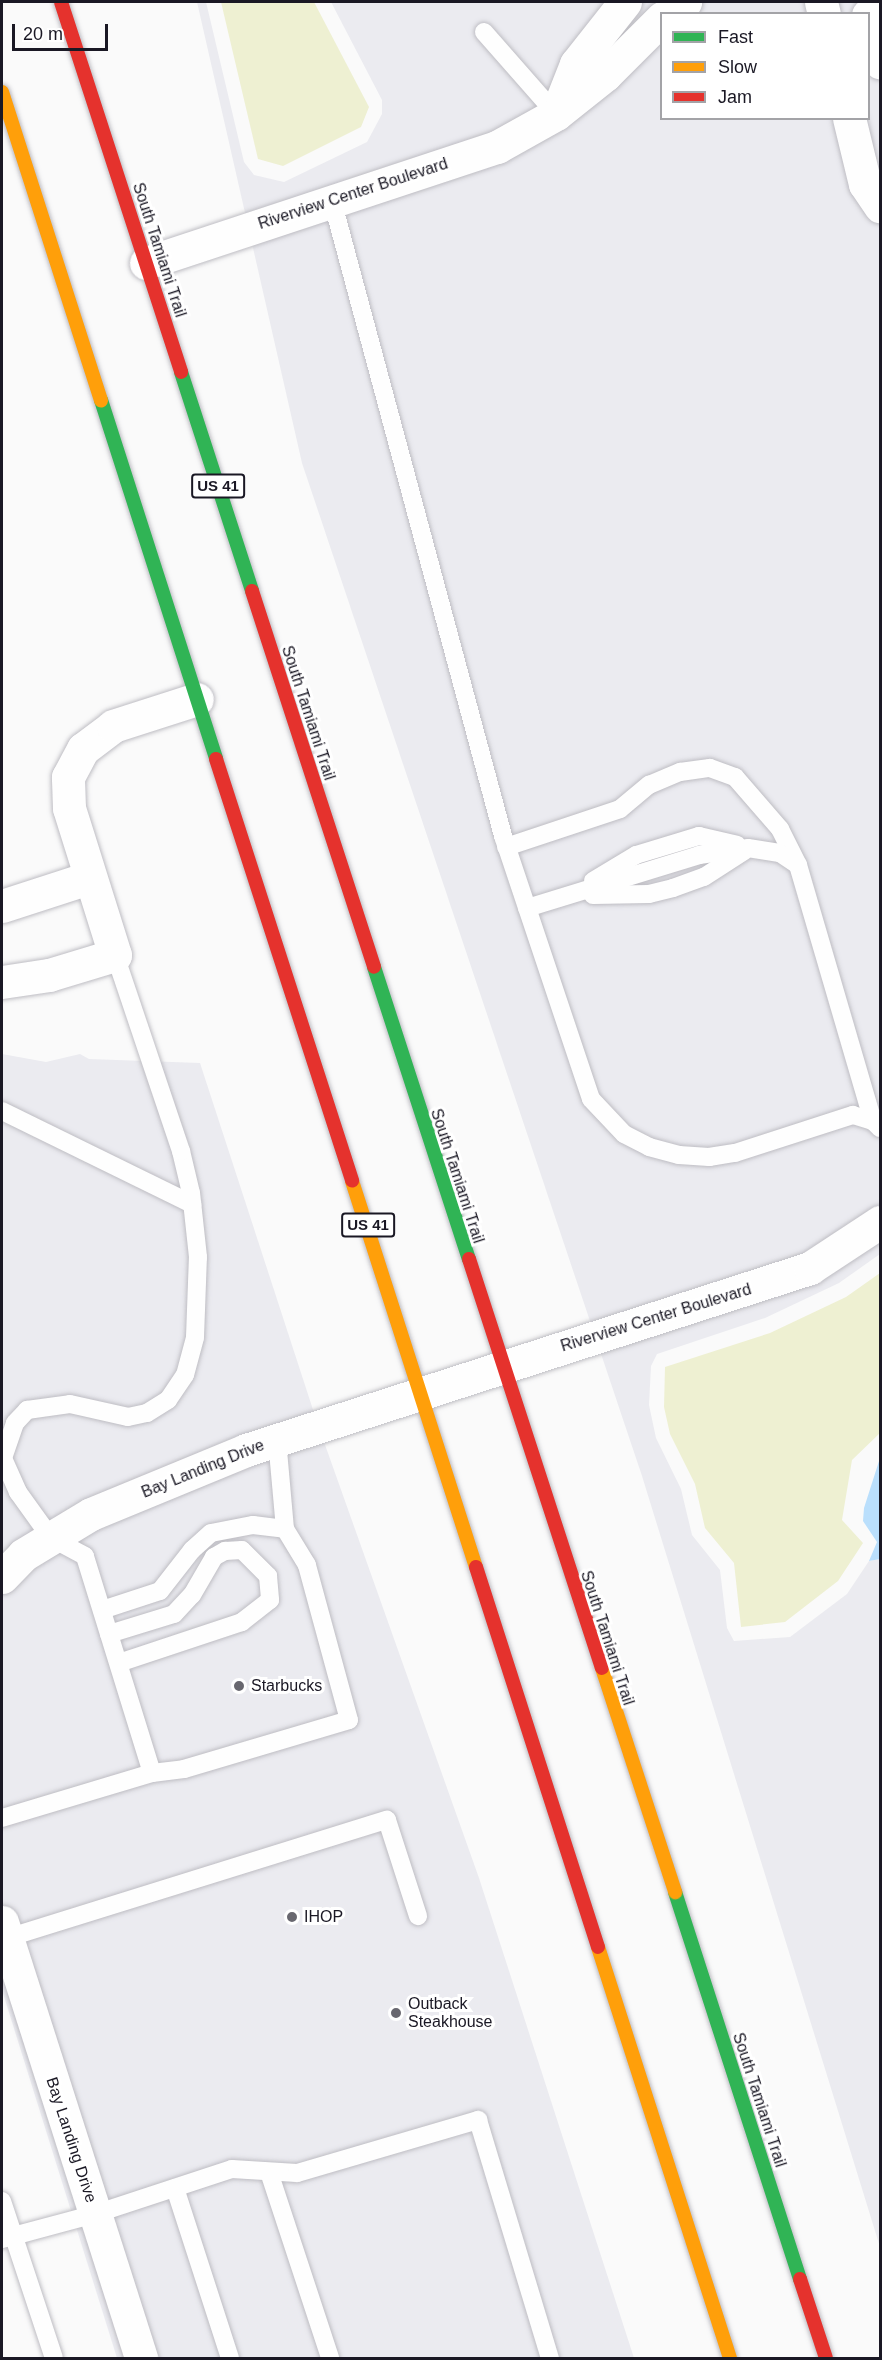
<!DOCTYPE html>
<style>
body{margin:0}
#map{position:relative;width:882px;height:2360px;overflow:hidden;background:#fafafa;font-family:Helvetica,sans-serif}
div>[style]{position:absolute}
.built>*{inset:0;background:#ebebf0}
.green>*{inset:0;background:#eef0d2}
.water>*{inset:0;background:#badffc}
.roads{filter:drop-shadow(0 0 2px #bebdc3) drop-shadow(0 0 2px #bebdc3)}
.lane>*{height:18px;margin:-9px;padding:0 9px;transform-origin:9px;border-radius:9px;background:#fefefe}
.street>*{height:33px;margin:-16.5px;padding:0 16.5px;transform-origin:16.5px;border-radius:16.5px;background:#fefefe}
.fast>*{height:14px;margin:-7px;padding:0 7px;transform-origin:7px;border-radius:7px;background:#30b455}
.slow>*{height:14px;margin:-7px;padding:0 7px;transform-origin:7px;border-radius:7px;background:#ff9f0a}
.jam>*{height:14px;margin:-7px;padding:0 7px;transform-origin:7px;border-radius:7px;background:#e5322d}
.dots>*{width:16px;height:16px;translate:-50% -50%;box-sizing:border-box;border:3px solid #fff;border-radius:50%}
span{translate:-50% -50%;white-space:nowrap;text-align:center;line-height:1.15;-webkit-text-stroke:6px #fff;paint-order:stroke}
.shield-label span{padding:2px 4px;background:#fff;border:2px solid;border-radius:4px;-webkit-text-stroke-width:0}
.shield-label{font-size:15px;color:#1a1824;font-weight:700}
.street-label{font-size:16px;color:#1a1824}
.poi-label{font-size:16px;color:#1a1824}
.left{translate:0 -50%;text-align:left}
.frame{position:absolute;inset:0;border:3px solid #1a1824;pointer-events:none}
.legend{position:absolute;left:660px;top:12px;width:210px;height:108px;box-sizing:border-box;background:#fff;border:2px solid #a3a3a7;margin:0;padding:8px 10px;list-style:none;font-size:18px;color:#1a1824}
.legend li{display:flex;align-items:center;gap:12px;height:30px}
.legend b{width:30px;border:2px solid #a3a3a7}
.scale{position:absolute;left:12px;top:24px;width:96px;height:27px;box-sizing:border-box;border:3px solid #1a1824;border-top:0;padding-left:8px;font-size:18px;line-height:21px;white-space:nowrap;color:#1a1824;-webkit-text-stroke:4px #fff;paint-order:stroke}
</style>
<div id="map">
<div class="built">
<div style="clip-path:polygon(evenodd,197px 2px,206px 2px,244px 162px,254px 175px,284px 182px,367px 142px,382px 114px,382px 100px,331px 2px,880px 2px,880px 1254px,839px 1283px,765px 1318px,657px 1354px,651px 1366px,649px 1405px,656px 1438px,681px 1489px,692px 1535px,720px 1570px,727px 1628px,734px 1641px,790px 1637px,847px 1594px,869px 1561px,880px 1559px,880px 2247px,642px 1476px,302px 463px,197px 2px,662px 14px,868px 14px,868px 118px,662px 118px,662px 14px)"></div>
<div style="clip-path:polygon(2px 1054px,46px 1062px,80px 1054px,89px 1059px,200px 1063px,318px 1425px,479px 1878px,634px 2358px,117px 2358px,2px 1990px)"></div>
</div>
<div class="green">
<div style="clip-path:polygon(221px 2px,314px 2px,369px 107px,361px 127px,283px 166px,258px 159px)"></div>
<div style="clip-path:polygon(880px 1273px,880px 1433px,852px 1460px,842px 1520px,863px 1543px,838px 1581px,785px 1622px,741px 1627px,734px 1563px,705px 1528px,695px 1484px,670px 1434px,664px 1407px,665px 1367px,770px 1333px,846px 1297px)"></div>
</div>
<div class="water">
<div style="clip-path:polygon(880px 1458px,880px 1559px,869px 1561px,877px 1542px,863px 1521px,864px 1508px)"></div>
</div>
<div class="roads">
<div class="lane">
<div style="left:484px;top:32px;width:109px;rotate:48.7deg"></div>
<div style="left:332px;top:200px;width:659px;rotate:74.95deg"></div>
<div style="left:503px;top:836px;width:277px;rotate:71.5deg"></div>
<div style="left:591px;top:1099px;width:48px;rotate:46.7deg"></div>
<div style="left:624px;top:1134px;width:28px;rotate:27deg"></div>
<div style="left:649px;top:1147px;width:31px;rotate:15deg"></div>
<div style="left:679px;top:1155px;width:30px;rotate:4deg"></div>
<div style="left:709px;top:1157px;width:26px;rotate:-9deg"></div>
<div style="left:735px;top:1153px;width:124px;rotate:-17.9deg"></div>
<div style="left:853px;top:1115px;width:21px;rotate:17deg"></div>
<div style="left:873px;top:1121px;width:10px;rotate:45deg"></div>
<div style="left:506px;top:847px;width:120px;rotate:-18.4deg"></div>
<div style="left:620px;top:809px;width:38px;rotate:-40deg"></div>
<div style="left:649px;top:785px;width:34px;rotate:-23deg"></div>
<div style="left:680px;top:772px;width:30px;rotate:-8deg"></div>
<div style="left:710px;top:768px;width:27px;rotate:20deg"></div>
<div style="left:735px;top:777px;width:69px;rotate:49.1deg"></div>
<div style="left:780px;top:829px;width:40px;rotate:63.4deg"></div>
<div style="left:798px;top:865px;width:267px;rotate:73.7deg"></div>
<div style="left:593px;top:881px;width:50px;rotate:-31.2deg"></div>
<div style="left:636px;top:855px;width:66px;rotate:-16.8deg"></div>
<div style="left:699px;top:836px;width:39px;rotate:13deg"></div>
<div style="left:593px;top:895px;width:56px;rotate:-1deg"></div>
<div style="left:649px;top:894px;width:25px;rotate:-14deg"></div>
<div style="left:673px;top:888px;width:33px;rotate:-20deg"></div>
<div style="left:704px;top:877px;width:48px;rotate:-33deg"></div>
<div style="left:527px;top:908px;width:180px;rotate:-17.1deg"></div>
<div style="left:699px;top:855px;width:49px;rotate:-8.1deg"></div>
<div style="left:748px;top:848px;width:32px;rotate:9deg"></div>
<div style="left:780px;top:853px;width:22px;rotate:34deg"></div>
<div style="left:2px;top:1111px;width:212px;rotate:26.1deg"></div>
<div style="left:102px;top:1610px;width:61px;rotate:-18.1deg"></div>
<div style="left:160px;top:1591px;width:52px;rotate:-52deg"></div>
<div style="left:192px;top:1550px;width:25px;rotate:-42deg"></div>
<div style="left:211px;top:1533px;width:43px;rotate:-10.8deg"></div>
<div style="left:253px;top:1525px;width:32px;rotate:7deg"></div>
<div style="left:109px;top:1634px;width:68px;rotate:-17.1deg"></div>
<div style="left:174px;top:1614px;width:26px;rotate:-47deg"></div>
<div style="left:192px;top:1595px;width:44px;rotate:-59.9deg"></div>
<div style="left:214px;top:1557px;width:13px;rotate:-29deg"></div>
<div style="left:225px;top:1551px;width:17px;rotate:-3deg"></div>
<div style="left:242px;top:1550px;width:37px;rotate:45deg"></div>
<div style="left:268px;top:1576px;width:24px;rotate:85deg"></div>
<div style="left:270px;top:1600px;width:36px;rotate:142deg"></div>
<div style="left:242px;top:1622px;width:130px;rotate:161.6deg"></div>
<div style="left:152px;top:1773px;width:32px;rotate:-7deg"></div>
<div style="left:184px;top:1769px;width:172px;rotate:-16.5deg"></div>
<div style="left:349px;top:1720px;width:161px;rotate:-105.2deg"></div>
<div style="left:307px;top:1565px;width:42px;rotate:-121.4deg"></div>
<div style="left:285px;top:1529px;width:89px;rotate:-95.1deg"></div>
<div style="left:2px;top:1818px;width:157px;rotate:-16.7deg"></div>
<div style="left:152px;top:1773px;width:227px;rotate:-107.2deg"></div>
<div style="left:85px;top:1556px;width:38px;rotate:-152deg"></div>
<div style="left:51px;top:1538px;width:57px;rotate:-125.7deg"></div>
<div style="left:18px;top:1492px;width:37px;rotate:-114deg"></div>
<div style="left:3px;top:1458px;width:37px;rotate:-71deg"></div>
<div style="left:15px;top:1423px;width:18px;rotate:-47deg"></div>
<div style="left:27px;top:1410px;width:43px;rotate:-7.9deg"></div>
<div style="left:70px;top:1404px;width:59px;rotate:12.6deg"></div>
<div style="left:128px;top:1417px;width:19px;rotate:-12deg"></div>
<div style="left:147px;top:1413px;width:25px;rotate:-32deg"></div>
<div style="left:168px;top:1400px;width:30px;rotate:-56deg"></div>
<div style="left:185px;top:1375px;width:39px;rotate:-75deg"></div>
<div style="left:195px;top:1337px;width:80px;rotate:-87.9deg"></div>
<div style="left:198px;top:1257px;width:64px;rotate:-96.2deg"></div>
<div style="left:191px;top:1193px;width:43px;rotate:-103.4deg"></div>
<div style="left:181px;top:1151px;width:207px;rotate:-108.6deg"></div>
<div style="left:7px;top:1938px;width:398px;rotate:-17.3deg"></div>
<div style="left:387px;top:1820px;width:101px;rotate:72.1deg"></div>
<div style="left:269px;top:2172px;width:196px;rotate:71.8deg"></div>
<div style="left:175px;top:2188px;width:179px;rotate:72.1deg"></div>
<div style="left:2px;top:2201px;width:165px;rotate:71.7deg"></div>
<div style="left:2px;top:2239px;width:96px;rotate:-15deg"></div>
<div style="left:95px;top:2214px;width:144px;rotate:-18.2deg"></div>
<div style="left:232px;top:2169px;width:65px;rotate:3.5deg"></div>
<div style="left:297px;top:2173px;width:189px;rotate:-16.3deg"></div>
<div style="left:478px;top:2120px;width:249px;rotate:73.2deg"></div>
</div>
<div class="street">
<div style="left:821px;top:2px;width:12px;rotate:76deg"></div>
<div style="left:668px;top:14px;width:21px;rotate:-35deg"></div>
<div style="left:868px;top:15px;width:49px;rotate:75.7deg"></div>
<div style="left:557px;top:112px;width:52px;rotate:-68.4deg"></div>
<div style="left:576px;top:64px;width:79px;rotate:-51.7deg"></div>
<div style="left:849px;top:118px;width:68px;rotate:76.4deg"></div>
<div style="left:865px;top:184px;width:27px;rotate:56deg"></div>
<div style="left:146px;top:263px;width:370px;rotate:-18.3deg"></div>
<div style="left:497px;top:147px;width:68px;rotate:-29.2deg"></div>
<div style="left:556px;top:114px;width:63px;rotate:-38.5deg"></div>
<div style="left:605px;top:75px;width:81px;rotate:-45deg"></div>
<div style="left:2px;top:906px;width:90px;rotate:-18deg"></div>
<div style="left:2px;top:982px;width:48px;rotate:-8.5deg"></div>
<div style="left:49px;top:975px;width:69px;rotate:-16.9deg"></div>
<div style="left:115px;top:955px;width:154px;rotate:-107.4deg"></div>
<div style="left:69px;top:808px;width:31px;rotate:-92deg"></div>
<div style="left:68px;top:777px;width:32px;rotate:-62deg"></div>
<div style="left:83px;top:749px;width:38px;rotate:-37deg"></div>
<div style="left:113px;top:726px;width:88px;rotate:-17.8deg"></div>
<div style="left:2px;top:1577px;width:30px;rotate:-46deg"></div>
<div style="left:23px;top:1555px;width:79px;rotate:-31.1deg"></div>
<div style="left:91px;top:1514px;width:168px;rotate:-22.4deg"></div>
<div style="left:246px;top:1450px;width:593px;rotate:-17.88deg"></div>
<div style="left:810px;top:1268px;width:84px;rotate:-33.3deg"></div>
<div style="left:2px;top:1922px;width:458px;rotate:72.3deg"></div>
</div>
<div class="fast">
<div style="left:181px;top:372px;width:230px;rotate:72deg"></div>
<div style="left:101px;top:400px;width:377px;rotate:72.2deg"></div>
<div style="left:374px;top:967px;width:307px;rotate:72deg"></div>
<div style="left:675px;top:1892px;width:407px;rotate:72.1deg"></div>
</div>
<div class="slow">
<div style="left:2px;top:92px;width:324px;rotate:72.2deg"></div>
<div style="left:352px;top:1181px;width:405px;rotate:72.2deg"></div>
<div style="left:602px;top:1668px;width:236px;rotate:71.9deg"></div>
<div style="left:598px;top:1947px;width:432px;rotate:72.2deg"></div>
</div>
<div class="jam">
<div style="left:61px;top:2px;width:389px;rotate:72deg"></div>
<div style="left:252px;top:591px;width:395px;rotate:72deg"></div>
<div style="left:216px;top:759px;width:443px;rotate:72.1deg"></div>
<div style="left:469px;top:1259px;width:430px;rotate:72deg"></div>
<div style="left:476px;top:1567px;width:399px;rotate:72.2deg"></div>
<div style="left:800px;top:2279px;width:83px;rotate:71.8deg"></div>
</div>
</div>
<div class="dots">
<div style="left:239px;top:1686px;background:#68676f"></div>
<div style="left:292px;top:1917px;background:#68676f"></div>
<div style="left:396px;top:2013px;background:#68676f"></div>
</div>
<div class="shield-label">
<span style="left:218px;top:486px">US 41</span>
<span style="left:368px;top:1225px">US 41</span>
</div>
<div class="street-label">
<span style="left:353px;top:194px;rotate:-18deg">Riverview Center Boulevard</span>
<span style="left:159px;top:250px;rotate:72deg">South Tamiami Trail</span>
<span style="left:308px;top:713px;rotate:72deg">South Tamiami Trail</span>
<span style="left:457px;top:1176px;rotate:72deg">South Tamiami Trail</span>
<span style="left:656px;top:1318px;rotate:-17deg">Riverview Center Boulevard</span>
<span style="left:203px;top:1469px;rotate:-22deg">Bay Landing Drive</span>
<span style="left:607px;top:1638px;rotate:72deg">South Tamiami Trail</span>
<span style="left:759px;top:2100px;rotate:72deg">South Tamiami Trail</span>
<span style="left:71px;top:2140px;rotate:72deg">Bay Landing Drive</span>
</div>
<div class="poi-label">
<span class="left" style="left:251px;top:1686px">Starbucks</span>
<span class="left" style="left:304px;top:1917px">IHOP</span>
<span class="left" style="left:408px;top:2013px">Outback<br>Steakhouse</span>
</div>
<div class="frame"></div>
<ul class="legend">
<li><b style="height:8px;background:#30b455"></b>Fast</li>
<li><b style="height:8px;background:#ff9f0a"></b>Slow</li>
<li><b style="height:8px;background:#e5322d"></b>Jam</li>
</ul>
<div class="scale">20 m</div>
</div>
